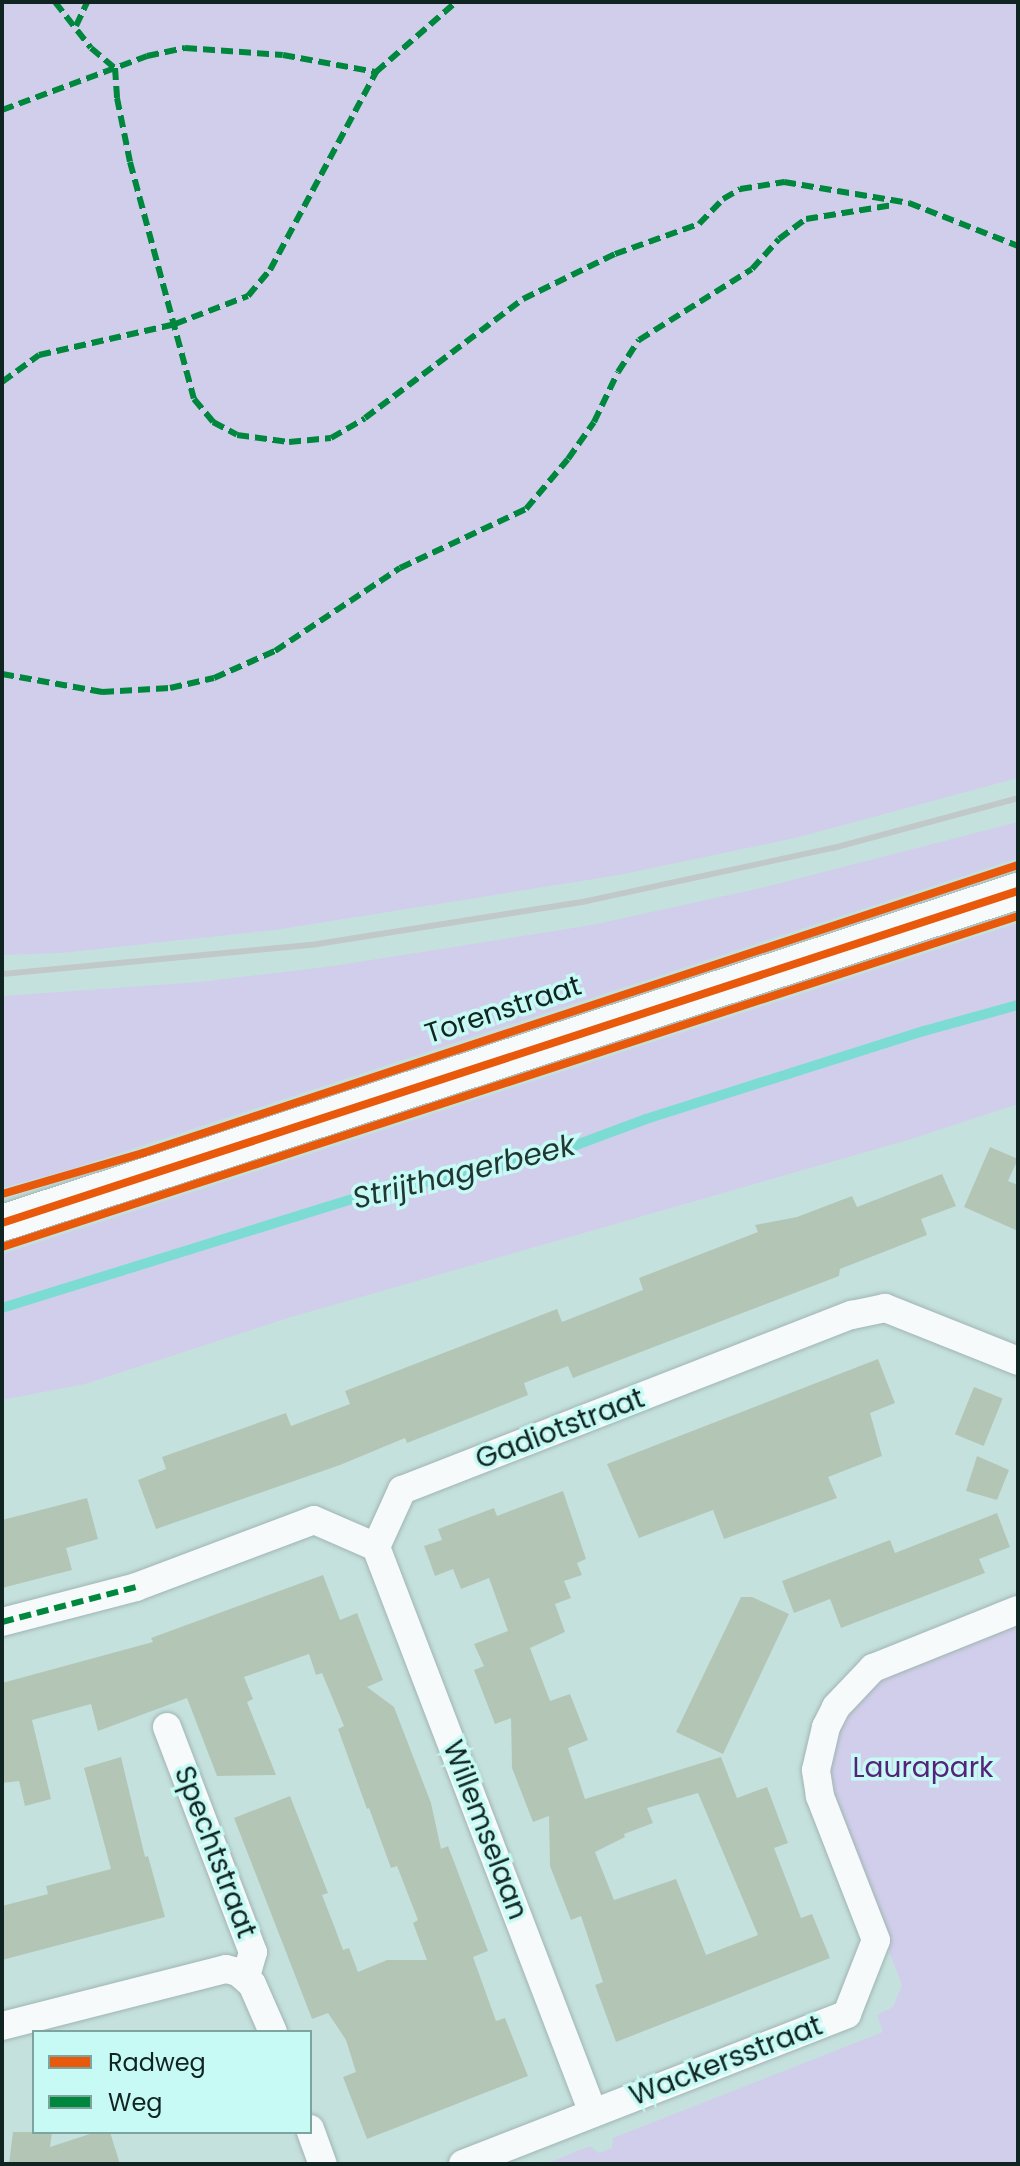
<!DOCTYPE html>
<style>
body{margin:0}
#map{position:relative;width:1020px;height:2166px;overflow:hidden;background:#c5e1de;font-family:Poppins,sans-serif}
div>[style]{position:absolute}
.green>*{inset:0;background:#d1ceeb}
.stream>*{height:10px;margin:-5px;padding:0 5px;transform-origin:5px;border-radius:5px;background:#7cdcd4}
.building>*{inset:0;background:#b3c6b5;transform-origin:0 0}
.roads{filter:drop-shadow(0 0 2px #a0b5b3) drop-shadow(0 0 2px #a0b5b3)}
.minor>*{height:28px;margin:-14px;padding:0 14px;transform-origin:14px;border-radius:14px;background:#f6fafa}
.tertiary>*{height:36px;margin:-18px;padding:0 18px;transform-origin:18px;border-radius:18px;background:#f6fafa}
.rail>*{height:6px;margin:-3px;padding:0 3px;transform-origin:3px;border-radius:3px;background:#c1c9c8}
.quiet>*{height:6px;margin-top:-3px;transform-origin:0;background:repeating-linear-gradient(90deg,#00873e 0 12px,transparent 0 18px)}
.cycleway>*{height:8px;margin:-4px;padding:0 4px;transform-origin:4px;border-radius:4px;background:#e8590c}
span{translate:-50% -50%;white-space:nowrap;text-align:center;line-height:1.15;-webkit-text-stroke:7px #c7faf4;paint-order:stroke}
.street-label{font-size:28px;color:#102422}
.park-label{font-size:28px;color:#56237a}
.water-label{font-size:30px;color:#1f3633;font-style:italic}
.frame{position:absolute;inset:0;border:4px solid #102422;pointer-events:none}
.legend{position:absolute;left:32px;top:2030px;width:280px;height:104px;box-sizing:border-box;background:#c7faf4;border:2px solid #7ea4a0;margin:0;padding:10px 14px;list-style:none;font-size:24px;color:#102422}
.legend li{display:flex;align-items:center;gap:16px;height:40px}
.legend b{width:40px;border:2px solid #7ea4a0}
</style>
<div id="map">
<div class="green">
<div style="clip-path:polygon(2px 2px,1018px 2px,1018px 778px,795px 838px,619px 875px,275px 930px,61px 953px,2px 955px)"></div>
<div style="clip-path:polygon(1018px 822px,1018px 858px,68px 1170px,2px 1188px,2px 996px,199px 982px,333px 966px,592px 925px,765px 887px)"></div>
<div style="clip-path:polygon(1018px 923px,1018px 1104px,911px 1139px,288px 1318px,85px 1384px,2px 1400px,2px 1254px)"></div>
<div style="clip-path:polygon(1018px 1622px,1018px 2164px,545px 2164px,590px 2146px,599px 2153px,612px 2148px,613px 2138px,883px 2032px,877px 2015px,893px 2007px,902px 1985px,843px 1831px,828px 1778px,836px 1729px,871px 1683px)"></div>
</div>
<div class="stream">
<div style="left:2px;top:1308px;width:382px;rotate:-17.3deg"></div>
<div style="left:367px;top:1194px;width:181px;rotate:-11.8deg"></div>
<div style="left:544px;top:1157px;width:109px;rotate:-20.4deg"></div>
<div style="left:646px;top:1119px;width:292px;rotate:-17.6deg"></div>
<div style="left:924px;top:1031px;width:98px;rotate:-15.5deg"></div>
</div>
<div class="building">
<div style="clip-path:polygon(990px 1147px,1018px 1159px,1008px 1181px,1018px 1185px,1018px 1231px,964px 1207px)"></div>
<div style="clip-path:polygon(942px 1174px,956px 1206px,921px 1219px,927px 1235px,840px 1269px,839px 1276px,573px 1378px,568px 1366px,524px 1383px,528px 1395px,407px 1443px,405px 1438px,340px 1465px,156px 1529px,138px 1480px,166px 1469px,162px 1457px,286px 1413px,291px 1426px,350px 1404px,345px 1391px,557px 1309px,562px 1322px,643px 1290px,639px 1278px,758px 1232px,755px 1225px,797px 1217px,852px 1196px,857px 1207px)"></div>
<div style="clip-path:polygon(878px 1359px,895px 1403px,870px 1413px,882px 1456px,828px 1477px,837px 1498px,724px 1539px,713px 1510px,639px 1538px,607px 1464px)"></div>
<div style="left:974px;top:1387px;width:31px;height:51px;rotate:22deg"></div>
<div style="clip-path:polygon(977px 1456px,1009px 1470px,997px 1500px,966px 1491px)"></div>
<div style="clip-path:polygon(evenodd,563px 1491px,586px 1559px,577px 1563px,582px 1575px,564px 1581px,571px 1598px,555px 1604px,565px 1632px,530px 1648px,550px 1701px,570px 1694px,588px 1740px,568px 1748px,585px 1799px,721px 1757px,737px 1798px,767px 1787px,788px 1843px,774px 1848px,801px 1918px,812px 1914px,830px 1958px,616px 2042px,595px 1985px,603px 1982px,581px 1916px,571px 1920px,550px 1866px,549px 1816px,533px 1822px,512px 1768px,511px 1718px,495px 1724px,474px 1670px,484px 1666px,474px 1644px,508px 1631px,489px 1578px,461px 1589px,453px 1569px,435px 1576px,424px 1546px,442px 1540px,438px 1529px,494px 1508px,497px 1516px,563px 1491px,698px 1793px,758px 1935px,706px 1955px,676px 1879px,614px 1900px,595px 1852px,625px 1837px,624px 1834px,653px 1823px,647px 1808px,698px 1793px)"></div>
<div style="clip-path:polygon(87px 1498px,98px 1539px,66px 1548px,72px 1570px,2px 1588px,2px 1520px)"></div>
<div style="clip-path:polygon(997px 1513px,1010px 1547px,979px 1559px,985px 1573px,841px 1628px,830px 1599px,794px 1613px,782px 1581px,890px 1540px,895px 1553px)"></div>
<div style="clip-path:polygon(323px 1575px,340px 1620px,357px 1613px,383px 1680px,367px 1687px,394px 1707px,431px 1803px,441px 1849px,448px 1846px,488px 1951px,473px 1957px,496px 2021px,505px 2018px,528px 2076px,367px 2139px,343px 2077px,356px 2072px,346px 2040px,328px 2013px,312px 2019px,234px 1818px,290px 1796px,328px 1893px,322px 1895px,333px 1923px,343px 1950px,349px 1948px,358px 1972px,387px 1960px,427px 1960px,413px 1923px,418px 1920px,397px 1866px,391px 1868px,369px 1808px,367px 1809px,338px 1729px,344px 1726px,322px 1673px,316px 1675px,309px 1654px,244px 1677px,253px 1699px,247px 1702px,276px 1775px,217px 1776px,187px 1698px,98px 1731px,91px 1704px,32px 1720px,51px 1799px,25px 1806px,19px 1781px,2px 1783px,2px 1683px,153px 1642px,151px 1638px)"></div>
<div style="clip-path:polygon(741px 1597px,752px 1597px,789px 1614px,723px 1754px,676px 1732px)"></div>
<div style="clip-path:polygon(121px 1757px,145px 1857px,148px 1856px,165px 1917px,2px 1960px,2px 1906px,48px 1894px,46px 1886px,111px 1869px,84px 1768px)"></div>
<div style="clip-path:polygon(13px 2132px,52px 2132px,50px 2147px,96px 2132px,110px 2132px,120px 2164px,9px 2164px)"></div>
</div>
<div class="roads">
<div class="minor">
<div style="left:376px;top:1547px;width:63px;rotate:-65.5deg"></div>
<div style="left:402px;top:1490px;width:483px;rotate:-21.3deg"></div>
<div style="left:852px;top:1315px;width:34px;rotate:-12deg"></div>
<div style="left:885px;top:1308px;width:143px;rotate:21.7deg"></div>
<div style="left:376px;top:1547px;width:606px;rotate:69.02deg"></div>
<div style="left:2px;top:1622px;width:138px;rotate:-14.6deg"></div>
<div style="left:136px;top:1587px;width:190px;rotate:-20.6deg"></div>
<div style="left:314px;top:1520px;width:68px;rotate:23.5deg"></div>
<div style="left:167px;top:1727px;width:241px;rotate:69.1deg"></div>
<div style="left:253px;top:1952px;width:26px;rotate:106deg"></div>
<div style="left:2px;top:2026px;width:231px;rotate:-14.3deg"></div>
<div style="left:226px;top:1969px;width:12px;rotate:14deg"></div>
<div style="left:238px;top:1972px;width:18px;rotate:41deg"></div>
<div style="left:252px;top:1984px;width:52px;rotate:66.4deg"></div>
<div style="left:310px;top:2129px;width:37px;rotate:70deg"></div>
<div style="left:463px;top:2164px;width:412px;rotate:-21.3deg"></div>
<div style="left:847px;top:2014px;width:79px;rotate:-68.6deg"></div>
<div style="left:876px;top:1940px;width:155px;rotate:-111.3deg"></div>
<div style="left:820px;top:1796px;width:26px;rotate:-99deg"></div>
<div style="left:816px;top:1770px;width:44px;rotate:-76.9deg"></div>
<div style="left:826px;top:1727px;width:22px;rotate:-63deg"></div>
<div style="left:836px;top:1707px;width:54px;rotate:-46.5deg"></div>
<div style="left:873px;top:1668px;width:156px;rotate:-21.8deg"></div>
</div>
<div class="tertiary">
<div style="left:2px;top:1223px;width:1069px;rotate:-18.1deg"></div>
</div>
</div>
<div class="rail">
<div style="left:2px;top:974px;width:316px;rotate:-5.4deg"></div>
<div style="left:317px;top:944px;width:273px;rotate:-9deg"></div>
<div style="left:587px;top:901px;width:252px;rotate:-12.2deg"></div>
<div style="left:833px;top:848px;width:192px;rotate:-15.1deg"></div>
</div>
<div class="quiet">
<div style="left:55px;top:2px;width:58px;rotate:52deg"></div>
<div style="left:91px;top:48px;width:31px;rotate:40deg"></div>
<div style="left:115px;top:68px;width:30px;rotate:86deg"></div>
<div style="left:117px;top:98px;width:65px;rotate:78.5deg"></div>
<div style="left:130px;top:162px;width:245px;rotate:74.9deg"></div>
<div style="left:194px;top:399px;width:30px;rotate:50deg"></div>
<div style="left:213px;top:422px;width:27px;rotate:28deg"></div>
<div style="left:237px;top:435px;width:52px;rotate:7.7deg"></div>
<div style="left:289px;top:442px;width:42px;rotate:-5.4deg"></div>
<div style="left:331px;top:438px;width:39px;rotate:-30deg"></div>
<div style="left:365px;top:418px;width:198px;rotate:-37deg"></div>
<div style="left:523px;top:299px;width:102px;rotate:-26.1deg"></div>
<div style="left:615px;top:254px;width:89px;rotate:-19.7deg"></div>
<div style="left:699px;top:224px;width:35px;rotate:-46deg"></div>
<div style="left:723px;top:199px;width:20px;rotate:-30deg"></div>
<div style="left:740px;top:189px;width:45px;rotate:-9deg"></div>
<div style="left:784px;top:182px;width:127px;rotate:9.5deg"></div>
<div style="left:909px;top:203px;width:117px;rotate:21.5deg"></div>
<div style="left:76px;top:26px;width:26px;rotate:-65deg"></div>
<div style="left:2px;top:110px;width:155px;rotate:-20.4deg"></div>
<div style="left:147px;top:56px;width:39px;rotate:-12deg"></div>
<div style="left:185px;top:48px;width:98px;rotate:4.1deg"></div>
<div style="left:283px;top:55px;width:95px;rotate:10.4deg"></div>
<div style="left:2px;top:382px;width:46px;rotate:-36.1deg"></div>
<div style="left:39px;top:355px;width:139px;rotate:-12.8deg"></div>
<div style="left:175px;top:324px;width:78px;rotate:-21deg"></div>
<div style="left:248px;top:296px;width:34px;rotate:-50deg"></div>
<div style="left:270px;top:270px;width:225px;rotate:-61.8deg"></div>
<div style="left:376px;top:72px;width:106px;rotate:-41.2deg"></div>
<div style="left:2px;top:674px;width:102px;rotate:10.2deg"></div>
<div style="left:102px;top:692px;width:68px;rotate:-3.4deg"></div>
<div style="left:170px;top:688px;width:45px;rotate:-12.8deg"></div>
<div style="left:214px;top:678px;width:67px;rotate:-23.9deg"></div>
<div style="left:275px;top:651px;width:150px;rotate:-33.6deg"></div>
<div style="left:400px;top:568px;width:139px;rotate:-25.1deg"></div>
<div style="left:526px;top:509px;width:65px;rotate:-50deg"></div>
<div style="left:568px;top:459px;width:45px;rotate:-54.9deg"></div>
<div style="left:594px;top:422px;width:55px;rotate:-64.4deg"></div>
<div style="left:618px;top:372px;width:38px;rotate:-57deg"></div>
<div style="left:639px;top:340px;width:133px;rotate:-32.1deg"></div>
<div style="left:752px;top:269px;width:40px;rotate:-48deg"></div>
<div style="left:779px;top:239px;width:34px;rotate:-37deg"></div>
<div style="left:806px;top:219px;width:88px;rotate:-9.1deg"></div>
<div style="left:2px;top:1622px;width:138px;rotate:-14.6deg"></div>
</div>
<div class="cycleway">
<div style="left:2px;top:1194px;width:147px;rotate:-16.2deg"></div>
<div style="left:143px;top:1153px;width:921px;rotate:-18.22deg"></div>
<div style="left:2px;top:1223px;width:1069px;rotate:-18.1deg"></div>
<div style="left:2px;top:1247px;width:1069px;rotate:-18.04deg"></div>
</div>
<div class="street-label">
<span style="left:503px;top:1010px;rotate:-18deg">Torenstraat</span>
<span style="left:560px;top:1429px;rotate:-21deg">Gadiotstraat</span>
<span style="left:485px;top:1830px;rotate:69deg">Willemselaan</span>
<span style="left:215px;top:1852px;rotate:69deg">Spechtstraat</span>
<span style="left:726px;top:2061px;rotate:-21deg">Wackersstraat</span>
</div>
<div class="park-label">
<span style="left:923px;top:1768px">Laurapark</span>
</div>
<div class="water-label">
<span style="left:464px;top:1172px;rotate:-14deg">Strijthagerbeek</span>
</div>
<div class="frame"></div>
<ul class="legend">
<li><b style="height:10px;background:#e8590c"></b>Radweg</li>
<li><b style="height:10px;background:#00873e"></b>Weg</li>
</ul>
</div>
